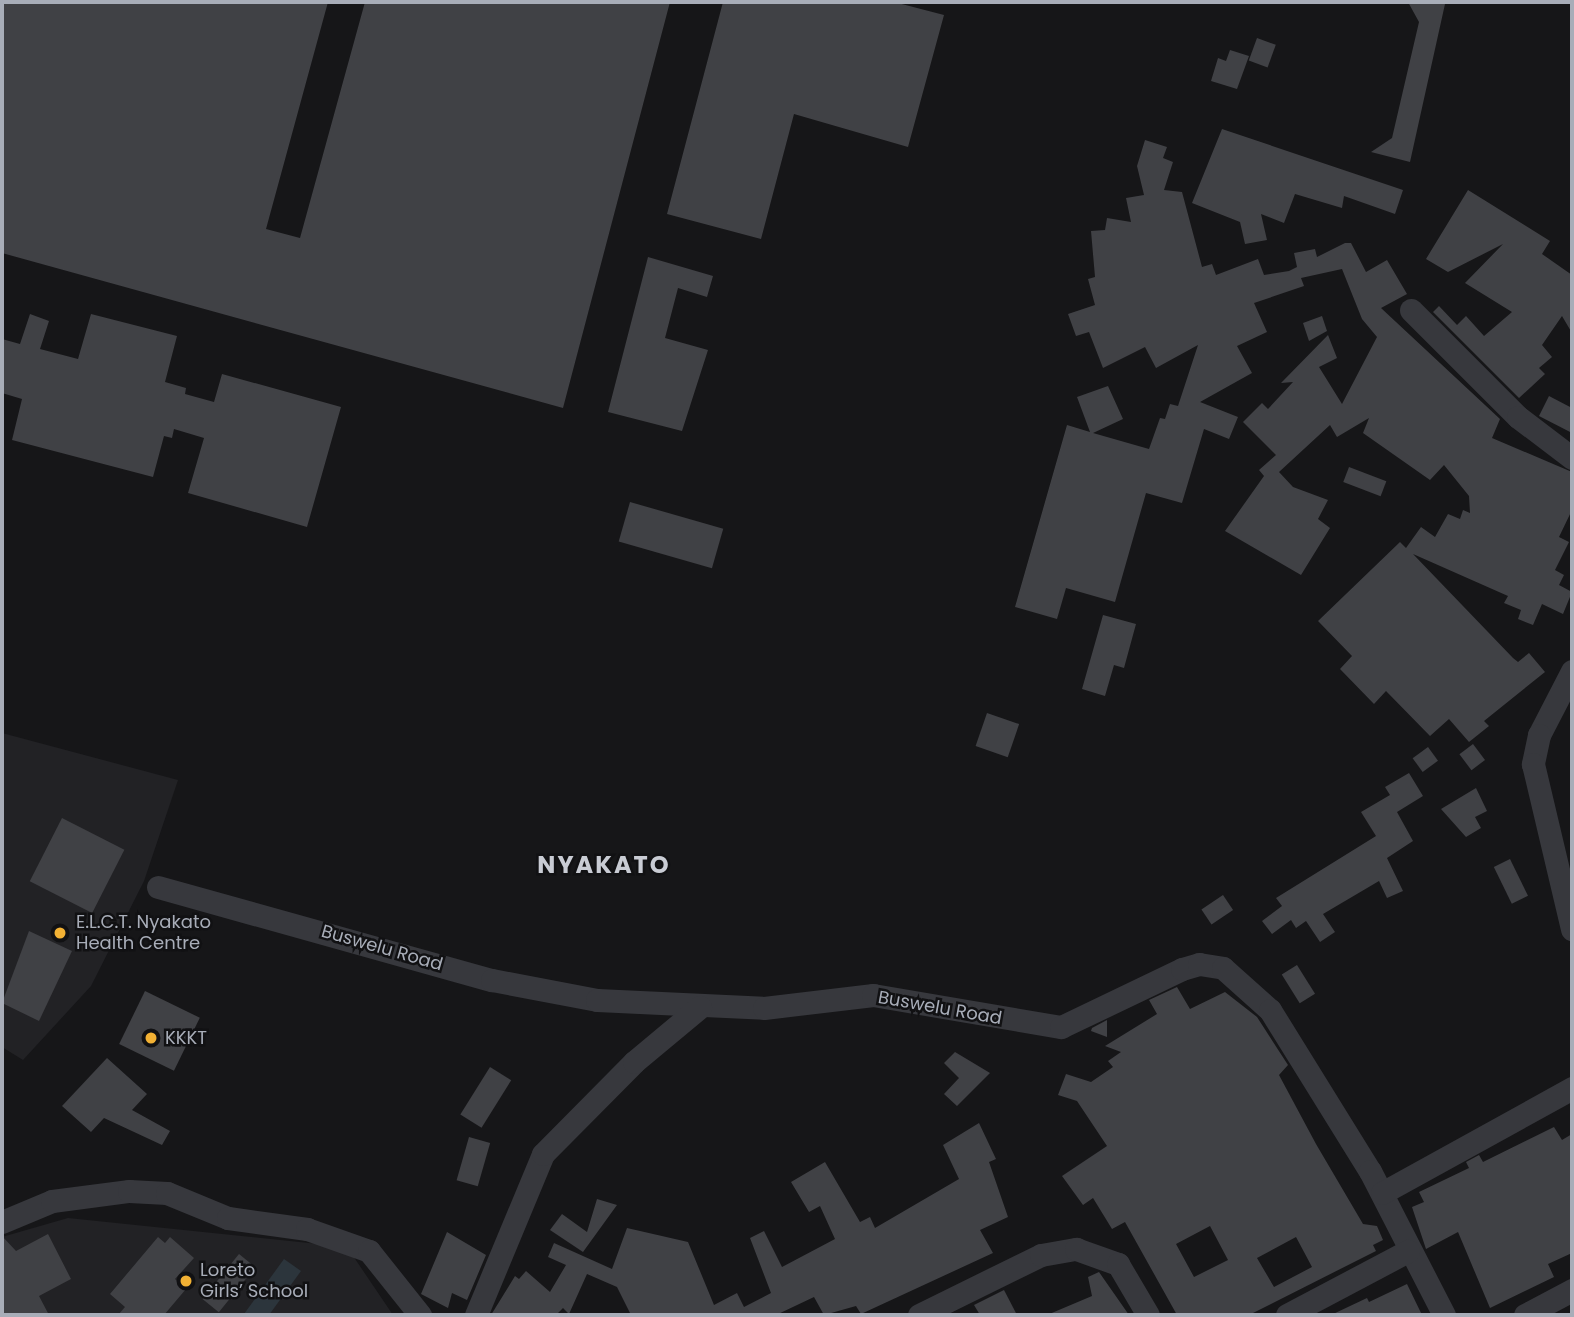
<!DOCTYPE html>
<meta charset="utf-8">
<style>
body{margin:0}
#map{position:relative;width:1574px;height:1317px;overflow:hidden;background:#161618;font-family:Poppins,sans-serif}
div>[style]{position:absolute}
.built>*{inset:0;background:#222225}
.water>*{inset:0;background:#2c353c}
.building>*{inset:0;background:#404145;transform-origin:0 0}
.street>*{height:23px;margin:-11.5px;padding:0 11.5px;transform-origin:11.5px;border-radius:11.5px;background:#37383d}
.dots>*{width:19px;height:19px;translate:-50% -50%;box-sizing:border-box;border:4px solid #111113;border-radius:50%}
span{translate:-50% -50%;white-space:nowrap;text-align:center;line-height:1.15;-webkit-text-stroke:5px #111113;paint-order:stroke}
.poi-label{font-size:18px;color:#a8adb8}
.left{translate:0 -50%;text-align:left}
.street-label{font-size:18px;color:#a8adb8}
.district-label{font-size:24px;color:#c9ccd4;font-weight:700;letter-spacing:2px}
.frame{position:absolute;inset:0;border:4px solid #a8adb8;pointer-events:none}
</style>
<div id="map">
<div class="built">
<div style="clip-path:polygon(2px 733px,178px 780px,144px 881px,91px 986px,23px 1060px,2px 1047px)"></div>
<div style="clip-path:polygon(68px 1218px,347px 1247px,393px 1315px,2px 1315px,2px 1237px)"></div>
</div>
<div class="water">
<div style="clip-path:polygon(284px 1259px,301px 1271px,269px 1315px,244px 1314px)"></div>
</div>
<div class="building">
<div style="clip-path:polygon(2px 2px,328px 2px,266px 229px,300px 238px,365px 2px,670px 2px,563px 408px,2px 253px)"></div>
<div style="clip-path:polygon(723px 2px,894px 2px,944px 15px,908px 147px,794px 114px,761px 239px,667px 214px)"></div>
<div style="clip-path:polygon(1408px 2px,1445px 4px,1410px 162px,1371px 152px,1392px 138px,1419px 22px)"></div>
<div style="left:1257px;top:38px;width:20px;height:24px;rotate:20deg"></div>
<div style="clip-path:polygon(1230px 50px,1249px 56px,1237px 89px,1211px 81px,1218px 58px,1226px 61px)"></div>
<div style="clip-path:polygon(1222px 129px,1403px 190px,1395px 214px,1344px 196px,1342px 208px,1295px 194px,1284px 223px,1261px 214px,1267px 240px,1245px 244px,1240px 222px,1192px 203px)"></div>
<div style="clip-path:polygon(1145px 140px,1167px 147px,1163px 158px,1173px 162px,1164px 190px,1182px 192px,1202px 267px,1212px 264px,1216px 275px,1258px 259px,1264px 275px,1289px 271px,1297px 267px,1294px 253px,1315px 249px,1317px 257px,1345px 243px,1351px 243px,1366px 272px,1387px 260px,1407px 294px,1381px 308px,1500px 419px,1492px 438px,1572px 472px,1572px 510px,1559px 537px,1569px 542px,1555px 570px,1564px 575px,1559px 585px,1572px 592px,1563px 614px,1542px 604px,1533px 625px,1518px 619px,1521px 610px,1504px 603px,1508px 596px,1413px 554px,1513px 658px,1518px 662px,1529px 653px,1545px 672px,1484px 721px,1489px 726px,1469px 742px,1449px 719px,1430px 736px,1386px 691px,1374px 704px,1340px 669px,1352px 656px,1318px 621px,1400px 542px,1406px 548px,1421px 527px,1435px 537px,1448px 514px,1460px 519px,1463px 510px,1470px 513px,1469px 496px,1444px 465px,1430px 480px,1363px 433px,1369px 418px,1337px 437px,1330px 425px,1279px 472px,1293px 487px,1328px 500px,1318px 519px,1330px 528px,1301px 575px,1225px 531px,1264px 476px,1259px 470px,1276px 455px,1243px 422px,1262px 403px,1268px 409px,1293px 382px,1281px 383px,1328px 335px,1337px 358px,1319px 367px,1342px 404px,1377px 337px,1362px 319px,1342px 269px,1301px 278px,1304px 286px,1254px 303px,1267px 332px,1237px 346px,1252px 373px,1200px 402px,1238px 417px,1229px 439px,1204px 429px,1182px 503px,1146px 493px,1115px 602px,1066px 588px,1057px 619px,1015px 607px,1067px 425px,1090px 432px,1077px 397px,1108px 386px,1123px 419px,1093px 433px,1149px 449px,1160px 418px,1165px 419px,1170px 404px,1178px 406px,1198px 345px,1156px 368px,1145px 347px,1103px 368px,1089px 332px,1076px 336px,1068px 314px,1095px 305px,1088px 279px,1095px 277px,1091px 231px,1105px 230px,1107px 218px,1131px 222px,1126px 198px,1144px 195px,1137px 166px)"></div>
<div style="clip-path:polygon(1468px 190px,1550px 241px,1542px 254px,1572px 275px,1572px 333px,1562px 316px,1542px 345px,1552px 357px,1539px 368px,1545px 374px,1519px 398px,1433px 312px,1439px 306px,1457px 325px,1466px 316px,1484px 336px,1512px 312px,1465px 283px,1503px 244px,1448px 272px,1426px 259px)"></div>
<div style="clip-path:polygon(648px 257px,713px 276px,707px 297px,678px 288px,665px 338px,708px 350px,682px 431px,608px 412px)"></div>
<div style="clip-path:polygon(30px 314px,49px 321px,40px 349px,78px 359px,91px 314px,177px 336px,165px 382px,186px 388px,185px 394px,214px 402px,222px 374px,341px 407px,307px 527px,188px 493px,204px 438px,174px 429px,172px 438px,164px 436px,153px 477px,12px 440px,22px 399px,2px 393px,2px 339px,20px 344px)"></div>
<div style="clip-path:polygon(1322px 316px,1327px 331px,1309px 341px,1303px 323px)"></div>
<div style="clip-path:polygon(1549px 396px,1572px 408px,1572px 433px,1539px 416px)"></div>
<div style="left:1349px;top:467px;width:40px;height:16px;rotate:21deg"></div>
<div style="left:630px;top:502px;width:97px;height:41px;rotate:16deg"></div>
<div style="clip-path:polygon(1103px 615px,1136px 624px,1124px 668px,1114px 665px,1105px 696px,1082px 689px)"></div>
<div style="left:987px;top:713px;width:34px;height:35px;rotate:19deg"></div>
<div style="left:1473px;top:744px;width:20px;height:17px;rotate:53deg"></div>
<div style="left:1428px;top:747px;width:17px;height:19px;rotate:54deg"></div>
<div style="clip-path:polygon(1409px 773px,1423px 796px,1397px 812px,1413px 841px,1387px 858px,1403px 891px,1387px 898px,1379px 881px,1323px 914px,1335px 932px,1320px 942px,1306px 921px,1296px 928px,1291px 920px,1272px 934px,1262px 921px,1282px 906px,1276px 898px,1376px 836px,1361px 812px,1390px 795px,1385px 787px)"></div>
<div style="clip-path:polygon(1476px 788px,1487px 811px,1475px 817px,1481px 828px,1466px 837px,1441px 809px)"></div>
<div style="left:62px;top:818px;width:70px;height:71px;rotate:27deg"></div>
<div style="left:1510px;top:859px;width:41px;height:18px;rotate:64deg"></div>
<div style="left:1223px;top:895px;width:18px;height:26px;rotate:56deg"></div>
<div style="clip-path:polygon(29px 931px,72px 951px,39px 1021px,2px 1003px)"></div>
<div style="left:1297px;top:965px;width:34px;height:18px;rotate:58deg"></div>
<div style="clip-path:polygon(evenodd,1177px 987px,1190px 1009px,1225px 992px,1257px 1017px,1288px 1065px,1279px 1075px,1316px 1144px,1363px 1224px,1377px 1226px,1383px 1240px,1373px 1245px,1376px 1251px,1249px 1315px,1177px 1315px,1125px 1222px,1112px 1229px,1093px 1198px,1083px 1205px,1062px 1176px,1107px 1146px,1077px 1101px,1058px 1095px,1066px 1074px,1091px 1082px,1113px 1067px,1108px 1061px,1121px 1052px,1105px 1046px,1157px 1014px,1149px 1000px,1177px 987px,1210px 1226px,1228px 1260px,1194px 1277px,1176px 1244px,1210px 1226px,1177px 987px,1296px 1237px,1312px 1267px,1274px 1287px,1257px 1258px,1296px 1237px)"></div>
<div style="left:145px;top:991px;width:61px;height:59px;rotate:26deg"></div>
<div style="clip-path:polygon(1107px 1020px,1107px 1037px,1091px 1031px,1092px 1028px)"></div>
<div style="clip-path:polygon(955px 1052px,990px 1073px,957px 1106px,944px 1094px,959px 1078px,944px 1063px)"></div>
<div style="clip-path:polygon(107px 1058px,147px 1094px,132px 1110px,170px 1131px,162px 1145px,104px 1118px,91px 1132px,62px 1106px)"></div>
<div style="left:490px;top:1067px;width:25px;height:56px;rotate:32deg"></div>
<div style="clip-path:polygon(979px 1123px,996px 1159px,989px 1162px,1008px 1217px,980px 1230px,993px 1253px,861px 1314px,856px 1306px,824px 1315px,814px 1297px,776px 1315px,631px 1315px,617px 1287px,587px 1274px,569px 1314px,563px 1308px,556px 1315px,491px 1315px,515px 1276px,519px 1279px,526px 1271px,550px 1292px,566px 1265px,548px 1257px,554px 1243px,612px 1269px,627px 1228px,688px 1242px,714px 1305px,737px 1293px,744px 1307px,771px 1293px,750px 1238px,764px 1231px,782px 1267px,835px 1239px,820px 1206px,809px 1212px,791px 1182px,825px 1162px,860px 1222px,870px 1217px,875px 1228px,959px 1179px,943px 1145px)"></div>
<div style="clip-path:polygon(1554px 1127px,1562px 1140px,1572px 1134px,1572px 1253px,1548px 1264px,1554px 1277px,1490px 1308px,1458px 1232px,1426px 1249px,1412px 1207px,1424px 1202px,1419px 1192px,1469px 1168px,1466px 1162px,1479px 1155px,1483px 1162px)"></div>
<div style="left:469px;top:1137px;width:22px;height:45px;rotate:16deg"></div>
<div style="clip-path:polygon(597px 1199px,617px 1205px,583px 1252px,550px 1230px,562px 1214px,587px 1232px)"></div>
<div style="clip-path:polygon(447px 1232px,486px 1255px,467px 1300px,452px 1293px,448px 1308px,421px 1294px)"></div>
<div style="clip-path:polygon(48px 1234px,71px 1279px,39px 1296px,49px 1315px,2px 1315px,2px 1236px,16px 1251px)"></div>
<div style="clip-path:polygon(158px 1237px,165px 1243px,170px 1237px,194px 1258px,175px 1279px,186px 1289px,164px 1315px,118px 1315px,125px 1307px,110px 1294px)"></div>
<div style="left:239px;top:1254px;width:21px;height:58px;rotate:39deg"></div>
<div style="clip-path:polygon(1099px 1272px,1129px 1315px,1047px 1315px,1092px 1296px,1088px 1277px)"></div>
<div style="clip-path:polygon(1407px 1284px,1422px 1315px,1331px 1315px,1367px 1298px,1369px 1302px)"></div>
<div style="clip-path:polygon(1004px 1290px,1017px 1315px,980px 1315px,974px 1305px)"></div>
</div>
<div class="street">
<div style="left:1411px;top:310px;width:151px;rotate:45deg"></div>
<div style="left:1518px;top:417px;width:68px;rotate:37.2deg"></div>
<div style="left:1572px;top:671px;width:72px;rotate:117.3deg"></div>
<div style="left:1539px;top:735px;width:30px;rotate:102deg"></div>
<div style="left:1533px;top:764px;width:170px;rotate:76.7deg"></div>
<div style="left:158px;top:887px;width:347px;rotate:15.6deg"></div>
<div style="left:492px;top:980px;width:107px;rotate:10.8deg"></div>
<div style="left:597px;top:1000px;width:167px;rotate:2.7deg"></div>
<div style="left:764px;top:1008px;width:110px;rotate:-6.8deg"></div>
<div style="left:873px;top:995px;width:191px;rotate:9.7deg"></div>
<div style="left:1061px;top:1027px;width:134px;rotate:-25.6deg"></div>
<div style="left:1182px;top:969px;width:18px;rotate:-16deg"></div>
<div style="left:1199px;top:964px;width:24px;rotate:9deg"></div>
<div style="left:1223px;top:968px;width:63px;rotate:41.8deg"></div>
<div style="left:1270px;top:1010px;width:190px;rotate:58.2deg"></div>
<div style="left:1370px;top:1171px;width:162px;rotate:62.8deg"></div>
<div style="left:1382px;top:1193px;width:217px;rotate:-28.9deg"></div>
<div style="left:2px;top:1222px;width:54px;rotate:-22.8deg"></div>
<div style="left:52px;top:1201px;width:78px;rotate:-7.4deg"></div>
<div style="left:129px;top:1191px;width:38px;rotate:3deg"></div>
<div style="left:167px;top:1193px;width:66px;rotate:22.3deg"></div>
<div style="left:228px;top:1218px;width:80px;rotate:7.9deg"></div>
<div style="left:307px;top:1229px;width:66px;rotate:19.5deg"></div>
<div style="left:369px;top:1251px;width:82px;rotate:51.4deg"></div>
<div style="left:476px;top:1315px;width:174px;rotate:-67.4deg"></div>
<div style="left:543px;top:1154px;width:129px;rotate:-45.3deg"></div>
<div style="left:634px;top:1062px;width:86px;rotate:-39.8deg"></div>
<div style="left:919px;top:1315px;width:136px;rotate:-26.2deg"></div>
<div style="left:1041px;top:1255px;width:36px;rotate:-10deg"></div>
<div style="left:1076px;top:1249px;width:45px;rotate:19.7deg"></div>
<div style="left:1118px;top:1264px;width:59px;rotate:59.5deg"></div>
<div style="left:1287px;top:1315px;width:137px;rotate:-27.9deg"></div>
<div style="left:1525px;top:1315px;width:53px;rotate:-28deg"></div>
</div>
<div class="dots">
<div style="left:60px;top:933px;background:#f2b134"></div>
<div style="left:151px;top:1038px;background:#f2b134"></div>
<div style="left:186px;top:1281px;background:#f2b134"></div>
</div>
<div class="poi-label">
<span class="left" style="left:76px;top:933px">E.L.C.T. Nyakato<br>Health Centre</span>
<span class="left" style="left:165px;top:1038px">KKKT</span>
<span class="left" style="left:200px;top:1281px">Loreto<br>Girls’ School</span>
</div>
<div class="street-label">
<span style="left:382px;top:948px;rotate:16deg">Buswelu Road</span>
<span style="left:940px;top:1008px;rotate:10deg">Buswelu Road</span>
</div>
<div class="district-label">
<span style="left:604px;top:865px">NYAKATO</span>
</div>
<div class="frame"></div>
</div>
